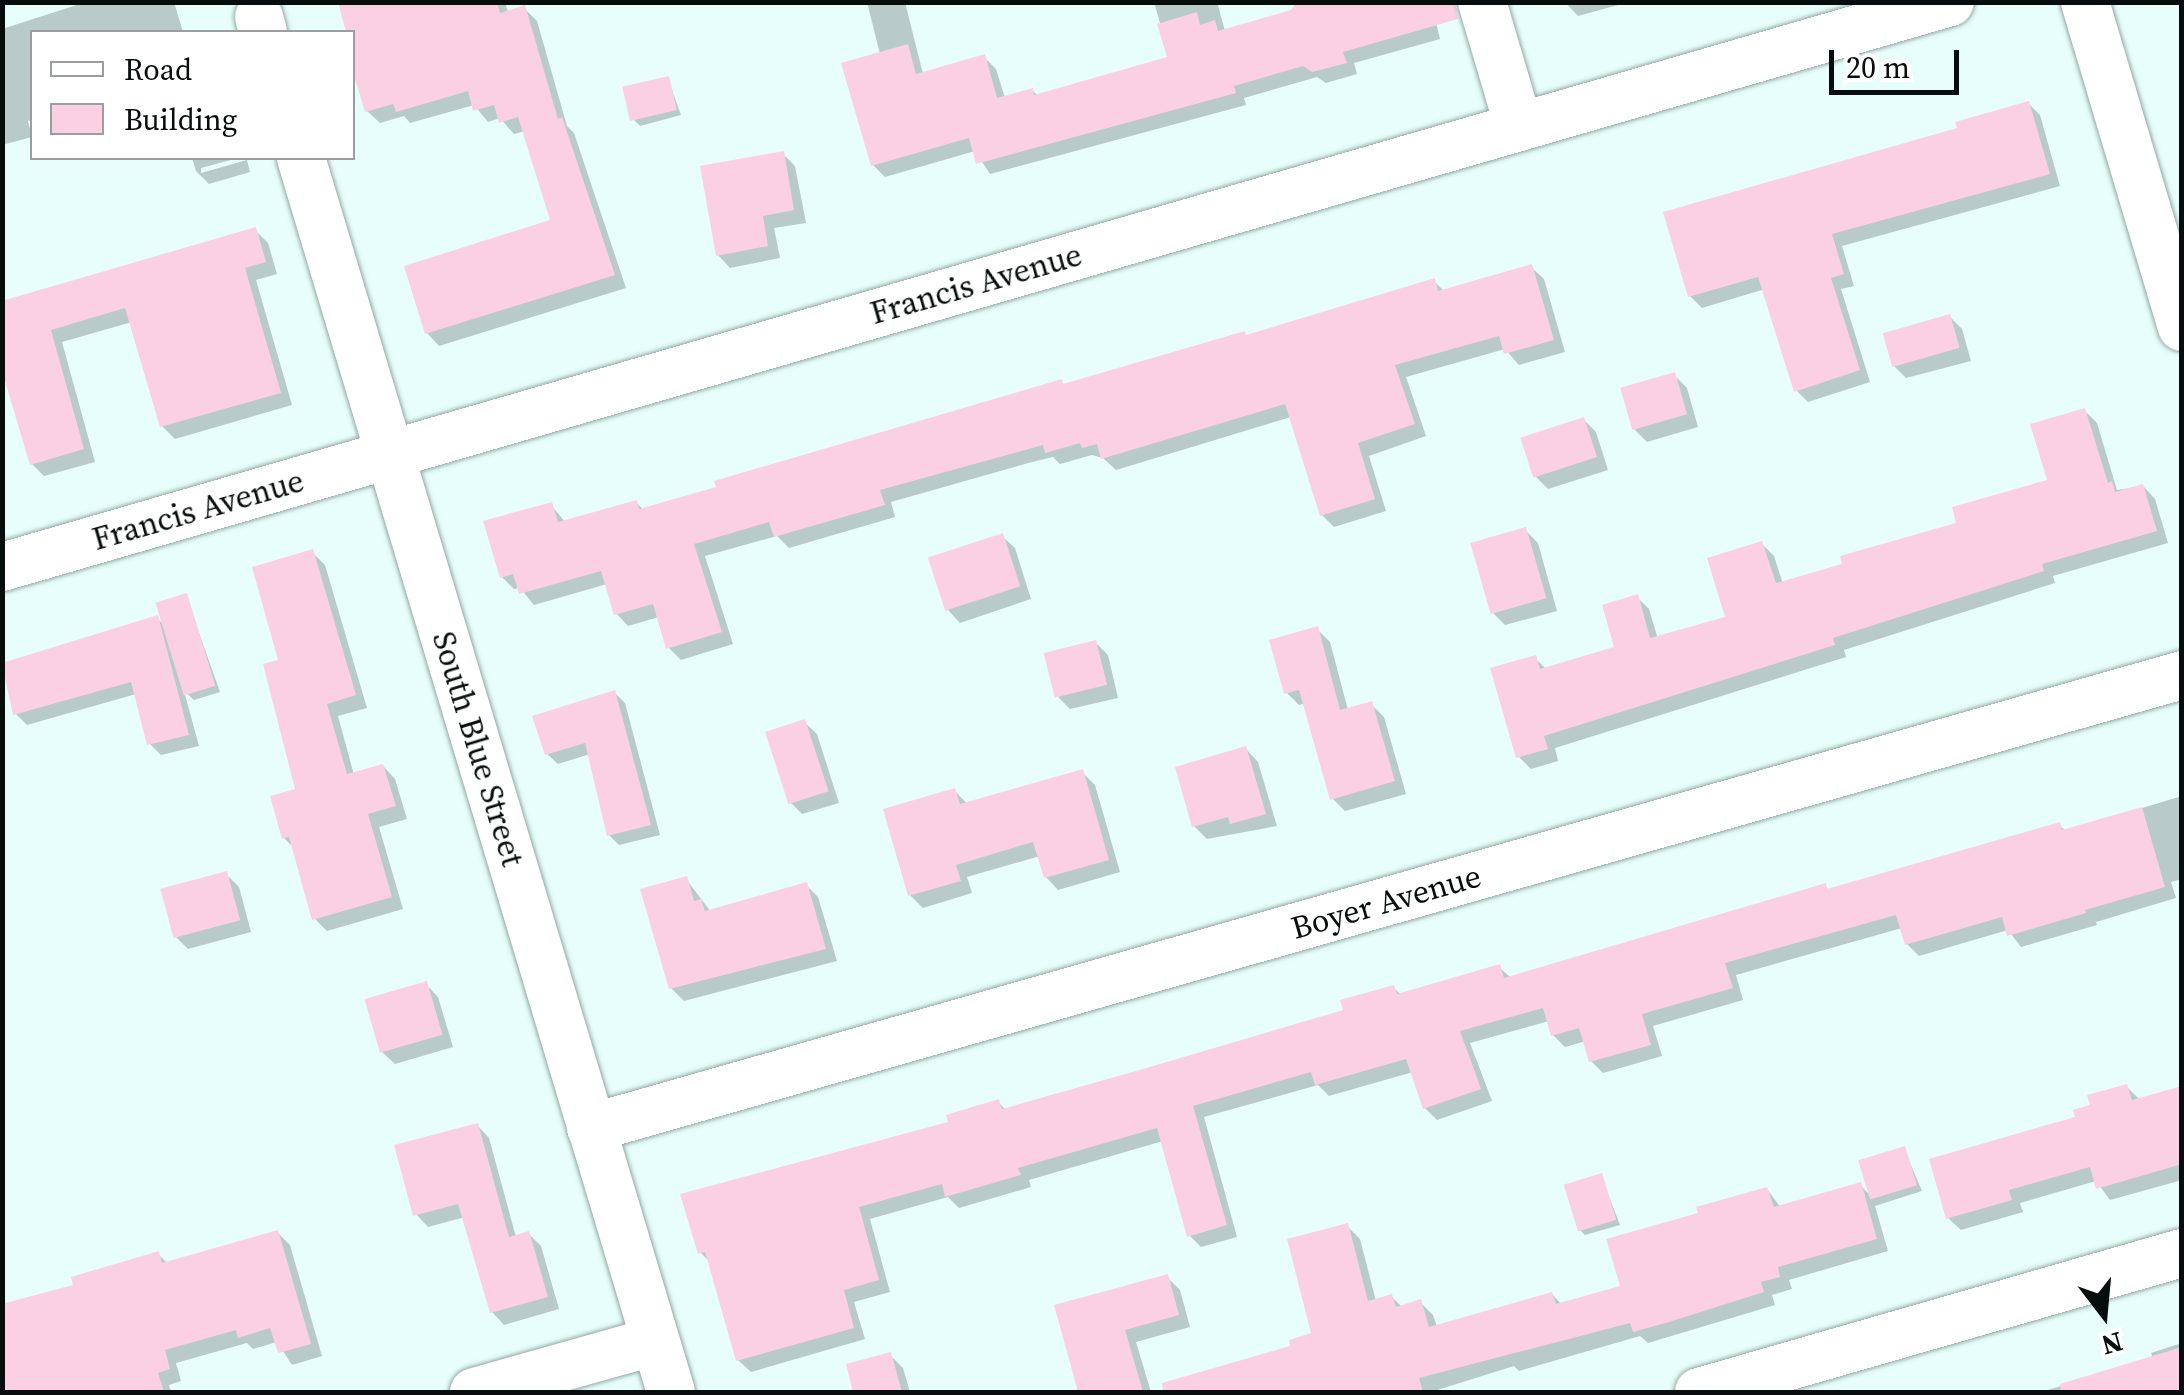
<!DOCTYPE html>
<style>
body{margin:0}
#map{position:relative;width:2184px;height:1395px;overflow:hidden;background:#e7fefa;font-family:"Source Serif 4",serif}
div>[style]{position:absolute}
.shadow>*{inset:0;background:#0003}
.building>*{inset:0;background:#fbd0e3;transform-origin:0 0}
.roads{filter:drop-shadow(0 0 2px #93a8a4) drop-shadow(0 0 2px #93a8a4)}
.street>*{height:48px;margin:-24px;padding:0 24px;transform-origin:24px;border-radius:24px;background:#fff}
span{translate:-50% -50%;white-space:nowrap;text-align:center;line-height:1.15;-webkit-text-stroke:8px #fff;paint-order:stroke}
.street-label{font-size:32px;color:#060d0c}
.frame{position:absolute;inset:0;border:5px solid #060d0c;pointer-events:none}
.legend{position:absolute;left:30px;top:30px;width:325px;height:130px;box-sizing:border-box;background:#fff;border:2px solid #9b9e9e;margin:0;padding:12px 18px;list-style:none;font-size:30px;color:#060d0c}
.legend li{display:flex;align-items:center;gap:20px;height:50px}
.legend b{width:50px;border:2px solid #9b9e9e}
.north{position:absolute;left:2054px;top:1265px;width:100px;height:100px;-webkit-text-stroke:8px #fff;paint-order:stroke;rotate:164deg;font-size:28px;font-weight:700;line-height:40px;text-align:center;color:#060d0c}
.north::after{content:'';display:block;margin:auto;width:35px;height:45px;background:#060d0c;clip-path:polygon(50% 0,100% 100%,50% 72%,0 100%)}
.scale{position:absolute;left:1829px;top:50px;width:130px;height:45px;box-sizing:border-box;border:5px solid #060d0c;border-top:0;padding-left:12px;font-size:30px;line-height:35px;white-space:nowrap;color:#060d0c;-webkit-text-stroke:8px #fff;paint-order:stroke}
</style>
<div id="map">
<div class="shadow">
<div style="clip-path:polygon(86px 2px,174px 2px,183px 32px,32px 32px,32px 120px,28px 121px,32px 137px,2px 145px,2px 29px)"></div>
<div style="clip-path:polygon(340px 2px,505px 2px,508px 13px,524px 8px,537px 21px,567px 126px,574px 133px,626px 288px,439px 346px,427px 333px,553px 222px,525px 131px,514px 134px,500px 118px,488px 122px,474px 105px,410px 123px,404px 116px,380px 123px,367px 111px,352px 32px,348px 32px)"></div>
<div style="clip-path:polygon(867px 2px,905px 2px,923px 74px,984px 57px,996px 69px,1005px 98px,1032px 90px,1038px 96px,1170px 58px,1154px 2px,1217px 2px,1225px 31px,1293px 12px,1431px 2px,1440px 39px,1354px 63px,1357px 74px,1326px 83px,1317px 77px,1244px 98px,1246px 105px,990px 174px,975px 151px,885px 177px,873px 165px,880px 54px)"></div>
<div style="clip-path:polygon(1565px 2px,1629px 2px,1578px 16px)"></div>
<div style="clip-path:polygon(668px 79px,681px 115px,640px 126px,634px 120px)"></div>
<div style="clip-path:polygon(2028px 103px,2040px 115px,2060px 186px,1842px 246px,1854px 286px,1841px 289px,1870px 382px,1808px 402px,1796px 390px,1765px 289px,1702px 308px,1690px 296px,1960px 130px)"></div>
<div style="clip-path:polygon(783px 154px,795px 166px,806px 223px,774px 228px,780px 258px,730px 268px,718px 255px)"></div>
<div style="clip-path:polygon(192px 158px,238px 158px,201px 168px,201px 173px,247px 160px,250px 172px,209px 184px,196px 171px)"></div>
<div style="clip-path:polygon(255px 230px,268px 243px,277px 274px,256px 280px,292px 405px,175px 439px,162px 426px,132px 322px,62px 342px,95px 462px,44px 476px,32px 464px,2px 303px)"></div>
<div style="clip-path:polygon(1531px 267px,1544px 279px,1565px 352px,1519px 365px,1505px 349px,1406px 377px,1426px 436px,1369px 456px,1386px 511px,1334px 527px,1322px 515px,1291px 417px,1116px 470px,1103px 458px,1092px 455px,1060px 464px,1053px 457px,1032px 462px,891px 502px,895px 517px,789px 548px,777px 536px,705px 556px,733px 644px,681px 660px,669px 648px,659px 617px,628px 626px,616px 613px,607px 584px,534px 605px,520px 588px,514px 589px,502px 577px,551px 505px,566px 523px,636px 503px,644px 510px,1061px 381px,1065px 386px,1247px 337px,1434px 281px,1445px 292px)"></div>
<div style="clip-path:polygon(1949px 316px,1962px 329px,1971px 361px,1906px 378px,1893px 365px)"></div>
<div style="clip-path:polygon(1674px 375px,1687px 388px,1698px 427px,1647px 442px,1635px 430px)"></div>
<div style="clip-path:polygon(2085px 411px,2097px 423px,2117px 490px,2143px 486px,2155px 499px,2168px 543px,2053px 576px,2055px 583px,1844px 650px,1846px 657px,1555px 748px,1558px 761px,1531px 769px,1519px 757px,1535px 658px,1546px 669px,1617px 649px,1637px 597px,1649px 609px,1658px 639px,1728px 619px,1762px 544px,1774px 556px,1783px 584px,1959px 525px,2050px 482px)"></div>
<div style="clip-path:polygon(1584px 420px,1596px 432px,1608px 470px,1548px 489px,1535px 476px)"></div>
<div style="clip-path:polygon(1525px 530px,1538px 543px,1557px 611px,1505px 625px,1493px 613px)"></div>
<div style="clip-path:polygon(1002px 536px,1015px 548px,1031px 599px,960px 623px,948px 610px)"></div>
<div style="clip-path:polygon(312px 552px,325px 565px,367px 708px,338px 716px,354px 775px,383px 766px,395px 779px,407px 819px,379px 827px,403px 909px,327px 931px,315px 919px,294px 848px,284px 838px,298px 791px,281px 662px)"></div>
<div style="clip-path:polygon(186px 596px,220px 692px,194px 700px,184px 691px,199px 746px,161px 755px,150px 744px,136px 694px,27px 725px,16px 714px,2px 666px,157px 618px,167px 628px)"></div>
<div style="clip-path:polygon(1317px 629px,1330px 642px,1348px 710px,1371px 704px,1384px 717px,1406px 794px,1345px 811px,1332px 798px,1306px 703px,1299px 705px,1286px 692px)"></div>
<div style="clip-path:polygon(1096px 643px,1108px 655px,1118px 698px,1070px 709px,1058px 697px)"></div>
<div style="clip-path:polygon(615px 693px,625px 703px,660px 835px,619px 845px,609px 835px,590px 754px,558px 764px,547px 754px)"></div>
<div style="clip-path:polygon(804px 722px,817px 734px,839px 803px,802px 814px,790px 802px)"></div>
<div style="clip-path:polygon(1246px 749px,1258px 762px,1277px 826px,1207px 839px,1194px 826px)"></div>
<div style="clip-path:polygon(1082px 772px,1095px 785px,1120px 872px,1058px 890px,1046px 877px,1040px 856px,967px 877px,972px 893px,923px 908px,910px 895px,955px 791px,968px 805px)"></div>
<div style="clip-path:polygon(2182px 796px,2182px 879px,2171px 882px,2176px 898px,2096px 922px,2097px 925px,2021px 947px,2008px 930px,1919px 956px,1907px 944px,1902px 928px,1736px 975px,1743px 1000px,1653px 1026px,1662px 1056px,1603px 1073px,1591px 1061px,1586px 1041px,1565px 1047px,1553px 1035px,1549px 1021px,1470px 1043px,1492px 1101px,1437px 1120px,1425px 1108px,1413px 1072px,1329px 1096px,1318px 1085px,1204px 1117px,1237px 1237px,1201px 1247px,1189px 1235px,1163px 1141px,1029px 1180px,1031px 1187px,959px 1208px,948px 1197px,870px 1219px,890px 1292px,854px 1302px,865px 1339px,751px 1372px,738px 1360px,711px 1263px,700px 1252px,998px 1102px,1006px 1110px,1346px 1011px,1393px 987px,1401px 995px,1499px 967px,1511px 978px,1825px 886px,1830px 891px,2059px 825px,2066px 831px)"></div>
<div style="clip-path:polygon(226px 874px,239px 887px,251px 932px,188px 949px,175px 936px)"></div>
<div style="clip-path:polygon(686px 879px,711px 912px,806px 885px,818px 897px,837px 961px,684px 1001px,671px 988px)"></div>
<div style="clip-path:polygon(426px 984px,438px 997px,453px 1047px,395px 1064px,382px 1052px)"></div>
<div style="clip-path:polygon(2126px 1086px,2140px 1100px,2182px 1088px,2182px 1180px,2110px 1200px,2096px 1181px,2020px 1203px,2023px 1212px,1961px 1230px,1948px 1218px,2093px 1106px)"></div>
<div style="clip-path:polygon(477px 1125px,489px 1138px,516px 1237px,529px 1234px,541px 1246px,559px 1309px,504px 1325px,492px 1312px,465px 1217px,428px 1227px,416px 1214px)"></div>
<div style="clip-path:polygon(1904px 1149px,1922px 1191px,1875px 1206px,1888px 1251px,1789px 1280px,1792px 1289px,1772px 1295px,1775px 1305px,1648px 1343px,1640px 1336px,1519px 1371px,1514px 1366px,1431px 1392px,1176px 1392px,1215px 1381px,1314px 1335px,1347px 1226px,1360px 1239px,1376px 1301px,1392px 1297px,1402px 1307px,1420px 1302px,1433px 1315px,1437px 1327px,1552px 1294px,1562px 1305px,1623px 1287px,1701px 1214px,1767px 1189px,1781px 1208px,1860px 1185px,1872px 1197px)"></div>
<div style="clip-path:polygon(1601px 1176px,1620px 1225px,1585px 1235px,1579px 1229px)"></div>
<div style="clip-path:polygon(278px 1233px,290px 1245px,322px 1356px,292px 1365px,277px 1342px,253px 1349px,247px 1343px,176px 1363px,181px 1381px,169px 1385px,171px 1392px,2px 1392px,2px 1307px,76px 1286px,158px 1254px,168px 1264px)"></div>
<div style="clip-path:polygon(1167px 1277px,1180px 1290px,1190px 1327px,1136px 1342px,1151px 1392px,1066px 1392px,1080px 1389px,1057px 1307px)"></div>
<div style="clip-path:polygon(2182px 1343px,2182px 1392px,2041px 1392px,2153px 1358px,2151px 1353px)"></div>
<div style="clip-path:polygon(890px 1355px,903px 1368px,910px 1392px,856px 1392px,849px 1366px)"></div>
</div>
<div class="building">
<div style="clip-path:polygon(338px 2px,497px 2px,500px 13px,525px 5px,558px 119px,562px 117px,615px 275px,425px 334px,404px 266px,550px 220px,518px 117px,499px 123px,494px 105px,473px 111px,468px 91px,396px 112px,393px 104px,365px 112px,352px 69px,352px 32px,346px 32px)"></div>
<div style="clip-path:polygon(1297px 2px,1455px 2px,1458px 19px,1343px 52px,1347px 63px,1312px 72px,1303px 66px,1234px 86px,1236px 93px,976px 164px,969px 138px,871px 166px,841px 63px,908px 44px,916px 74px,985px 54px,997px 98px,1033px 88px,1034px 95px,1167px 57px,1157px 24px,1197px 12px,1200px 25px,1215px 20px,1218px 31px,1291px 10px)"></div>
<div style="left:669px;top:76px;width:35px;height:48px;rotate:77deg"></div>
<div style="clip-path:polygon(2029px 101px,2050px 174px,1832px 234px,1844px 274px,1831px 278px,1860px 370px,1794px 392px,1758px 277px,1688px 297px,1663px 212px,1957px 128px,1955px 122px)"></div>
<div style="clip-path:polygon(784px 151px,794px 210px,763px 216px,768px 246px,716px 256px,700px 166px)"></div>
<div style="clip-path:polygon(256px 227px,266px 262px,245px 268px,281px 393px,160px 427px,125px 308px,51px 330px,84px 449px,30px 465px,2px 371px,2px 301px)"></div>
<div style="clip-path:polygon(1532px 264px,1554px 340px,1504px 354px,1499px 336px,1395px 365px,1415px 424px,1358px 443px,1375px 499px,1320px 516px,1285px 404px,1101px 459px,1097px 444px,1082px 448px,1080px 443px,1045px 453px,1043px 445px,880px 490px,885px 505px,774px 537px,769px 522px,694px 544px,722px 632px,666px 649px,653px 604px,614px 615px,601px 571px,519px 594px,513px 574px,500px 578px,483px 521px,552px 502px,558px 522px,637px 500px,639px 509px,716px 487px,714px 481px,1062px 379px,1063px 384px,1245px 331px,1246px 335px,1435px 278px,1438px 291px)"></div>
<div style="left:1950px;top:314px;width:35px;height:70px;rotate:74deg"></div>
<div style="left:1675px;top:372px;width:44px;height:57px;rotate:74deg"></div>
<div style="clip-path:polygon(2085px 408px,2108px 483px,2112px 481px,2115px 492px,2143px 484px,2157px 531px,2042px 564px,2044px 571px,1833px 638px,1835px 645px,1544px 736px,1548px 749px,1516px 758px,1490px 668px,1536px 655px,1540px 669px,1614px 647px,1602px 605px,1638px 594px,1650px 638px,1725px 617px,1707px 558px,1762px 541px,1776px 583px,1842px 564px,1840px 556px,1956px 523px,1952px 507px,2047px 480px,2030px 424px)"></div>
<div style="left:1584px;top:417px;width:42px;height:67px;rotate:72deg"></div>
<div style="left:1526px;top:527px;width:74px;height:58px;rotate:74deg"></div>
<div style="left:1003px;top:533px;width:56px;height:79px;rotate:72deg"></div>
<div style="clip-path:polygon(313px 549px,356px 695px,327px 704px,347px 774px,383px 764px,396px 806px,368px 814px,392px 897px,312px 920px,289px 837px,282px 839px,270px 796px,295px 789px,263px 664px,278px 660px,252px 567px)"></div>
<div style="left:187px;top:593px;width:97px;height:33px;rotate:73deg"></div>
<div style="clip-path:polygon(158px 615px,189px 735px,147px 745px,131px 682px,13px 715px,2px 663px)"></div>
<div style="clip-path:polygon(1318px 626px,1340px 710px,1372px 701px,1395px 781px,1330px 800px,1299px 690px,1284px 694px,1269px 640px)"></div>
<div style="left:1096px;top:640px;width:46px;height:54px;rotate:76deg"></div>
<div style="clip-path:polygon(615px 690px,651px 825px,607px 836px,585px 743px,545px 755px,532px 716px)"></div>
<div style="left:805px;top:719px;width:76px;height:42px;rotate:72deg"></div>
<div style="clip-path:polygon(1246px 746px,1266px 814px,1230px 824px,1228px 817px,1192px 827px,1175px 767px)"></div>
<div style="clip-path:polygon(1083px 769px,1109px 860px,1044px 878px,1033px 842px,956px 865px,961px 881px,908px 896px,883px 809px,955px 788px,960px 804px)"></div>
<div style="clip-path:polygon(2142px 807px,2165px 887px,2085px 910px,2086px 913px,2007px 936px,2002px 917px,1905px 945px,1896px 915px,1725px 963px,1733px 988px,1642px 1014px,1651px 1045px,1589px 1062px,1579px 1028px,1551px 1036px,1543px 1008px,1460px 1031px,1481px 1089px,1423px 1109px,1406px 1059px,1315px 1085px,1311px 1072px,1193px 1106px,1227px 1225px,1187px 1237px,1157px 1128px,1018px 1168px,1021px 1175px,945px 1197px,942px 1184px,859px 1207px,879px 1280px,844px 1290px,854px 1328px,736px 1361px,705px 1252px,698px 1254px,680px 1194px,948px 1122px,946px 1115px,999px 1099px,1002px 1109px,1143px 1069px,1343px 1010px,1340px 1000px,1394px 985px,1397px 994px,1500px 964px,1504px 978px,1826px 883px,1827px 889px,2060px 822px,2062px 830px)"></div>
<div style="left:227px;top:871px;width:51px;height:69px;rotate:75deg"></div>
<div style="clip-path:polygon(687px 876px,694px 901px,701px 899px,705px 911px,807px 882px,826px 949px,669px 989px,640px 889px)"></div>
<div style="left:427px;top:981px;width:56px;height:65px;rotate:74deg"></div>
<div style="clip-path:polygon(2127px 1084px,2132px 1100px,2182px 1086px,2182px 1164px,2096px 1189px,2090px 1167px,2009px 1190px,2012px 1200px,1946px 1219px,1929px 1159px,2075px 1117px,2073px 1110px,2090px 1105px,2087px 1095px)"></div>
<div style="clip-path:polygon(478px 1123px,509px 1237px,529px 1231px,548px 1297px,490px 1313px,458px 1204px,413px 1216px,394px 1145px)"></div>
<div style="left:1905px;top:1146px;width:41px;height:49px;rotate:73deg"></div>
<div style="left:1602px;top:1173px;width:49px;height:40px;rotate:73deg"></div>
<div style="clip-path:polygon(1861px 1182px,1877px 1239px,1778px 1267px,1780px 1277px,1761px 1282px,1764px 1292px,1669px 1322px,1633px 1332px,1630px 1323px,1419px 1378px,1423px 1392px,1163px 1392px,1162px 1383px,1290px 1346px,1289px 1340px,1311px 1333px,1287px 1239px,1348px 1223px,1368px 1301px,1392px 1294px,1396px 1307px,1421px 1299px,1429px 1327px,1552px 1292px,1556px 1304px,1620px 1286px,1606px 1239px,1698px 1213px,1696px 1207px,1767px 1187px,1774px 1207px)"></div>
<div style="clip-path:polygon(278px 1230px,311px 1344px,278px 1353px,270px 1328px,238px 1338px,236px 1330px,165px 1350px,170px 1369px,158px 1373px,164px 1392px,2px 1392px,2px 1304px,73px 1285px,71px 1277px,159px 1251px,162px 1263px)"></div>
<div style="clip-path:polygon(1168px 1274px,1179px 1315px,1125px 1330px,1143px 1392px,1078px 1392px,1054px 1305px)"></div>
<div style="clip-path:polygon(2182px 1347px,2182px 1392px,2061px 1392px,2060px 1384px)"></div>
<div style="clip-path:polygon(891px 1352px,902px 1392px,853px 1392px,846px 1364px)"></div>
</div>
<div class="roads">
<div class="street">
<div style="left:1482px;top:2px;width:130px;rotate:73.5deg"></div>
<div style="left:2085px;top:2px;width:339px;rotate:73.4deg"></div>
<div style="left:259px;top:17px;width:16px;rotate:75deg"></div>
<div style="left:301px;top:158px;width:1288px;rotate:73.31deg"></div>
<div style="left:2px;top:567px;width:2028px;rotate:-16.17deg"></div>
<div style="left:591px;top:1128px;width:1654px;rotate:-15.89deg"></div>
<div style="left:474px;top:1392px;width:188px;rotate:-15.7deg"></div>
<div style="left:1699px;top:1392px;width:503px;rotate:-16.06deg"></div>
</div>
</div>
<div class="street-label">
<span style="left:976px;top:284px;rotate:-16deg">Francis Avenue</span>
<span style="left:198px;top:510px;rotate:-16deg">Francis Avenue</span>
<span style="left:478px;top:749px;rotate:73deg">South Blue Street</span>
<span style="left:1386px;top:902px;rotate:-16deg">Boyer Avenue</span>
</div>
<div class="frame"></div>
<ul class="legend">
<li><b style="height:12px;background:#fff"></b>Road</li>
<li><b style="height:28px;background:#fbd0e3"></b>Building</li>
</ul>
<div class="north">N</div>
<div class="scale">20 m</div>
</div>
